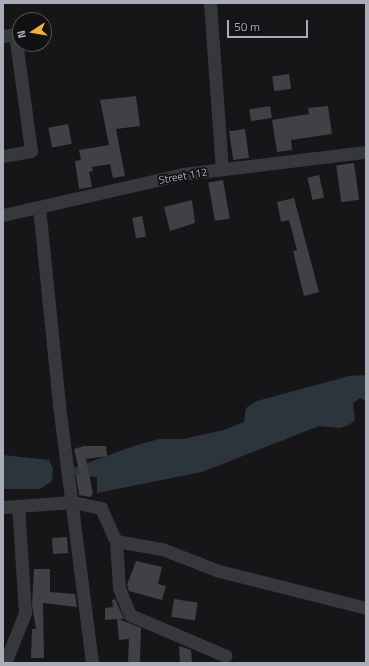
<!DOCTYPE html>
<style>
body{margin:0}
#map{position:relative;width:369px;height:666px;overflow:hidden;background:#161618;font-family:"Titillium Web",sans-serif}
div>[style]{position:absolute}
.water>*{inset:0;background:#2c353c}
.building>*{inset:0;background:#404145;transform-origin:0 0}
.minor>*{height:13px;margin:-6.5px;padding:0 6.5px;transform-origin:6.5px;border-radius:6.5px;background:#37383d}
span{translate:-50% -50%;white-space:nowrap;text-align:center;line-height:1.15;-webkit-text-stroke:3.5px #111113;paint-order:stroke}
.street-label{font-size:11px;color:#a8adb8}
.frame{position:absolute;inset:0;border:4px solid #a8adb8;pointer-events:none}
.north{position:absolute;left:12px;top:12px;width:40px;height:40px;box-sizing:border-box;background:#111113;border:1px solid #4d4f55;border-radius:50%;rotate:258deg;font-size:11px;font-weight:700;line-height:16px;text-align:center;color:#a8adb8}
.north::after{content:'';display:block;margin:auto;width:14px;height:18px;background:#f2b134;clip-path:polygon(50% 0,100% 100%,50% 72%,0 100%)}
.scale{position:absolute;left:227px;top:20px;width:81px;height:18px;box-sizing:border-box;border:2px solid #a8adb8;border-top:0;padding-left:5px;font-size:12px;line-height:14px;white-space:nowrap;color:#a8adb8;-webkit-text-stroke:3px #111113;paint-order:stroke}
</style>
<div id="map">
<div class="water">
<div style="clip-path:polygon(366px 375px,366px 401px,360px 398px,353px 403px,355px 420px,349px 425px,340px 428px,319px 426px,202px 472px,97px 493px,97px 477px,73px 475px,73px 468px,134px 446px,159px 439px,183px 439px,224px 430px,244px 422px,246px 408px,257px 401px,349px 376px)"></div>
<div style="clip-path:polygon(3px 455px,49px 460px,53px 469px,52px 481px,40px 489px,3px 489px)"></div>
</div>
<div class="building">
<div style="left:289px;top:74px;width:15px;height:17px;rotate:82deg"></div>
<div style="clip-path:polygon(136px 96px,140px 126px,116px 129px,125px 176px,113px 178px,110px 164px,92px 167px,93px 171px,89px 172px,92px 187px,79px 189px,75px 161px,81px 160px,79px 150px,109px 145px,100px 100px)"></div>
<div style="left:270px;top:106px;width:12px;height:21px;rotate:81deg"></div>
<div style="clip-path:polygon(328px 106px,332px 134px,291px 140px,292px 150px,277px 152px,272px 120px,309px 114px,308px 108px)"></div>
<div style="left:68px;top:124px;width:20px;height:20px;rotate:79deg"></div>
<div style="left:245px;top:129px;width:29px;height:16px;rotate:82deg"></div>
<div style="left:354px;top:163px;width:37px;height:18px;rotate:82deg"></div>
<div style="left:319px;top:175px;width:23px;height:12px;rotate:77deg"></div>
<div style="left:223px;top:180px;width:39px;height:15px;rotate:80deg"></div>
<div style="clip-path:polygon(294px 198px,319px 292px,304px 296px,293px 251px,297px 250px,289px 220px,281px 222px,277px 202px)"></div>
<div style="clip-path:polygon(192px 200px,195px 223px,170px 231px,164px 207px)"></div>
<div style="left:142px;top:216px;width:21px;height:10px;rotate:79deg"></div>
<div style="clip-path:polygon(84px 446px,106px 446px,107px 456px,86px 459px,93px 494px,90px 497px,79px 495px,76px 475px,80px 474px,74px 449px)"></div>
<div style="left:67px;top:537px;width:16px;height:15px;rotate:86deg"></div>
<div style="clip-path:polygon(136px 561px,162px 567px,158px 584px,166px 586px,162px 600px,129px 591px,127px 585px)"></div>
<div style="clip-path:polygon(34px 569px,50px 569px,50px 592px,75px 594px,77px 607px,43px 603px,44px 658px,31px 658px,32px 629px,36px 629px,32px 605px)"></div>
<div style="clip-path:polygon(115px 599px,124px 619px,119px 619px,141px 628px,140px 663px,128px 663px,129px 639px,119px 640px,117px 619px,105px 620px,105px 608px,113px 607px,112px 600px)"></div>
<div style="left:174px;top:599px;width:24px;height:18px;rotate:9deg"></div>
<div style="clip-path:polygon(179px 646px,191px 650px,192px 663px,180px 663px)"></div>
</div>
<div class="minor">
<div style="left:210px;top:3px;width:166px;rotate:85.9deg"></div>
<div style="left:3px;top:36px;width:12px;rotate:-9deg"></div>
<div style="left:15px;top:34px;width:118px;rotate:82.2deg"></div>
<div style="left:31px;top:151px;width:28px;rotate:170deg"></div>
<div style="left:39px;top:207px;width:199px;rotate:84.2deg"></div>
<div style="left:59px;top:405px;width:260px;rotate:82.7deg"></div>
<div style="left:3px;top:215px;width:185px;rotate:-12.8deg"></div>
<div style="left:183px;top:174px;width:184px;rotate:-6.9deg"></div>
<div style="left:3px;top:507px;width:70px;rotate:-4.1deg"></div>
<div style="left:73px;top:502px;width:29px;rotate:12deg"></div>
<div style="left:101px;top:508px;width:36px;rotate:66deg"></div>
<div style="left:116px;top:541px;width:47px;rotate:9.9deg"></div>
<div style="left:162px;top:549px;width:61px;rotate:21.1deg"></div>
<div style="left:219px;top:571px;width:152px;rotate:14.1deg"></div>
<div style="left:116px;top:541px;width:47px;rotate:86.3deg"></div>
<div style="left:119px;top:588px;width:29px;rotate:68deg"></div>
<div style="left:130px;top:615px;width:104px;rotate:23.1deg"></div>
<div style="left:5px;top:663px;width:54px;rotate:-68.2deg"></div>
<div style="left:25px;top:613px;width:107px;rotate:-93.7deg"></div>
</div>
<div class="street-label">
<span style="left:183px;top:176px;rotate:-10deg">Street 112</span>
</div>
<div class="frame"></div>
<div class="north">N</div>
<div class="scale">50 m</div>
</div>
